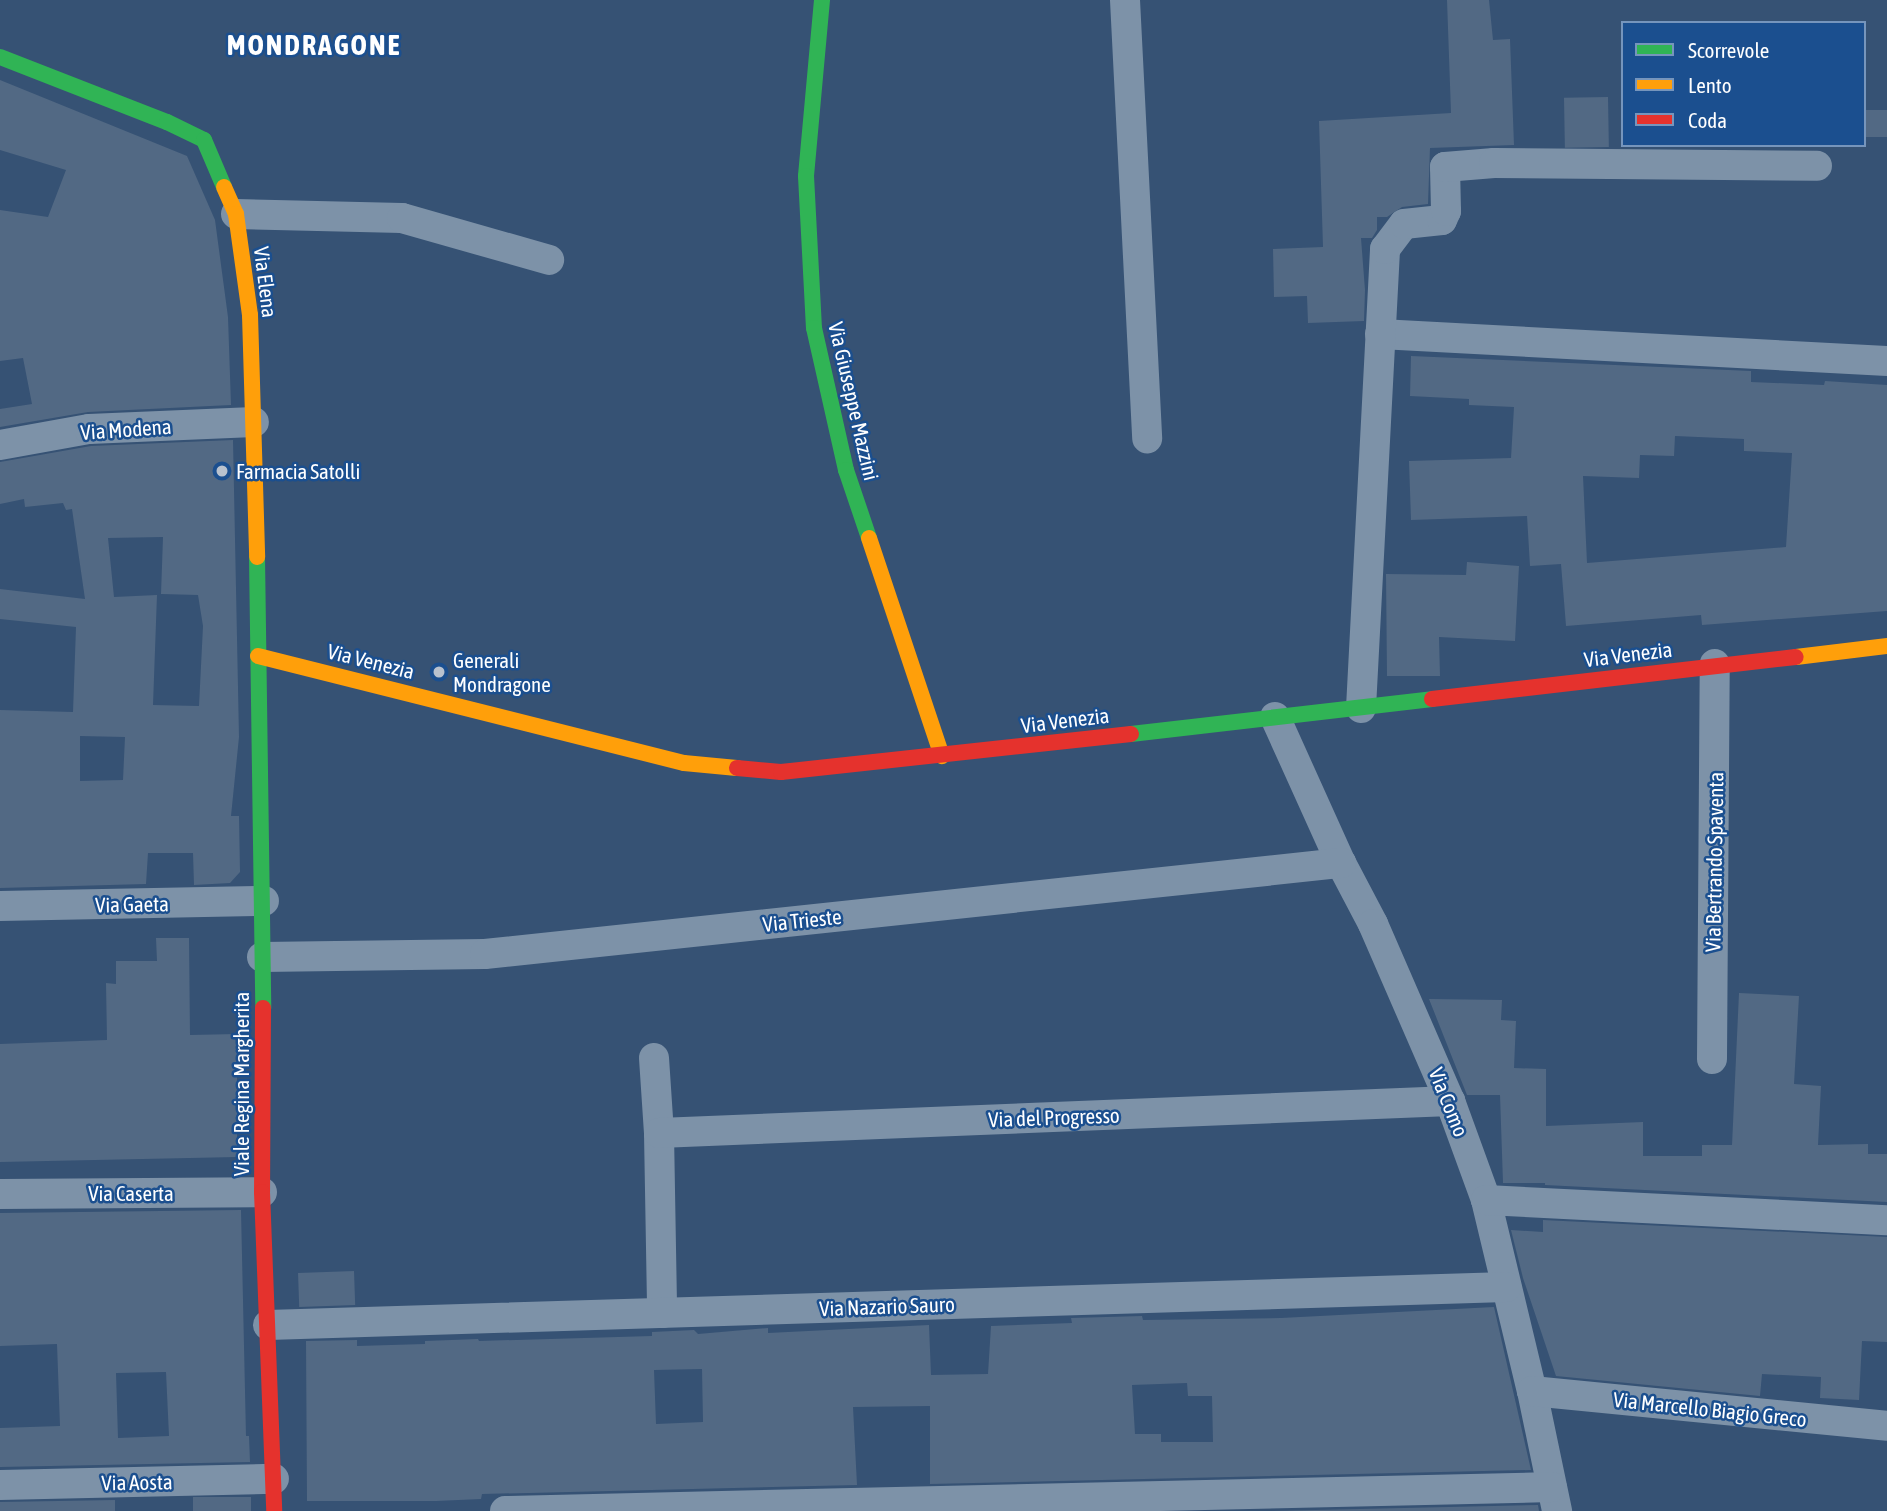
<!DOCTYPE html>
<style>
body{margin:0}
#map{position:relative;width:1887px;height:1511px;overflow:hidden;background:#365274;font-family:"Asap Condensed",sans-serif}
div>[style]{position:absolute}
.building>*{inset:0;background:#526984;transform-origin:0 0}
.street>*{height:30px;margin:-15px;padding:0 15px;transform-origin:15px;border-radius:15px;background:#7d92a8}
.fast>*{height:16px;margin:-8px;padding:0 8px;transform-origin:8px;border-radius:8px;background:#30b455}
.slow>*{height:16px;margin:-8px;padding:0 8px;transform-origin:8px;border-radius:8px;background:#ff9f0a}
.jam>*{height:16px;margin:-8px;padding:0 8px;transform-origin:8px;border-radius:8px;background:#e5322d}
.dots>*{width:19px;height:19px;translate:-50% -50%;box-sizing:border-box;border:4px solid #1b4f8f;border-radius:50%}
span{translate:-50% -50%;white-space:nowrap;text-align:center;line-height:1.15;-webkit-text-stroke:5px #1b4f8f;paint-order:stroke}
.street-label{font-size:21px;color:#fff}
.poi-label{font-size:21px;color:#fff}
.left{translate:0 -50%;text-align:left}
.district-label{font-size:28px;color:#fff;font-weight:700;letter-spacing:2px}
.legend{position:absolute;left:1621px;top:21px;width:245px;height:126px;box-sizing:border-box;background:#1b4f8f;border:2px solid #7695bc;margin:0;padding:9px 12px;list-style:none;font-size:21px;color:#fff}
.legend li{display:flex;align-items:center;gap:14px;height:35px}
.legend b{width:35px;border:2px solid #7695bc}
</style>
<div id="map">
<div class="building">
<div style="clip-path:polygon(1447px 0,1489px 0,1493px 40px,1510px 39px,1514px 145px,1430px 148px,1428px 204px,1402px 207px,1387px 217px,1377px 217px,1377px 230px,1372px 238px,1361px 238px,1365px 290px,1364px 321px,1308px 323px,1307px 296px,1274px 297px,1273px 249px,1323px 247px,1319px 121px,1451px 113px)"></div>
<div style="clip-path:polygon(0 80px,187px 156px,215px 220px,228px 317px,231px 405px,88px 412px,0 427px,0 409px,32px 404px,23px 358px,0 361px,0 210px,48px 217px,66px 170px,0 150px)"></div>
<div style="left:1608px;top:97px;width:50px;height:44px;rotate:89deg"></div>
<div style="left:1887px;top:110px;width:27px;height:23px;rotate:90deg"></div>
<div style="clip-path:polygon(evenodd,1411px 356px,1751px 371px,1751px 382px,1824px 385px,1825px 381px,1887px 385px,1887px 611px,1702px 625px,1701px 615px,1566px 626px,1561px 564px,1530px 566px,1527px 516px,1411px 520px,1409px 461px,1511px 458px,1514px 407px,1469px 405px,1469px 399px,1410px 396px,1411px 356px,1675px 436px,1744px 439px,1744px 451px,1792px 453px,1786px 547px,1587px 563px,1583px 476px,1639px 478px,1640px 455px,1674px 456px,1675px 436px)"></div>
<div style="clip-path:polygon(evenodd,233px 440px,239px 737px,231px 816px,239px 816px,240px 872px,230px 883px,194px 885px,193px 853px,148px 853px,146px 884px,0 888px,0 710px,73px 712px,76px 627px,0 619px,0 589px,85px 599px,72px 509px,66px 510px,63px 503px,25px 507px,24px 499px,0 504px,0 462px,91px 446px,233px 440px,163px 537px,161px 594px,198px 595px,203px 626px,199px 706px,153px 705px,157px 595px,114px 597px,108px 538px,163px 537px,233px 440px,80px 736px,125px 737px,123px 780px,80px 781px,80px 736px)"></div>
<div style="clip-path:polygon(1467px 562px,1519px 566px,1515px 641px,1439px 637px,1440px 676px,1387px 676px,1386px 574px,1466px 575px)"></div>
<div style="clip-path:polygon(156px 938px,189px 938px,190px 1035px,237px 1034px,237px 1157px,0 1162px,0 1044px,107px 1040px,106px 983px,116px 984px,116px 961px,157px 961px)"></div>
<div style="clip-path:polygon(1739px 993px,1799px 996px,1794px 1084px,1821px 1086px,1818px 1145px,1868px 1144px,1868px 1154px,1887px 1154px,1887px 1202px,1545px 1185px,1545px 1183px,1503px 1183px,1500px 1095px,1467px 1095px,1429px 999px,1502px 1000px,1501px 1020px,1516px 1021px,1514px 1068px,1546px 1069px,1546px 1126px,1643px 1122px,1643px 1156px,1702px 1156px,1702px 1145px,1732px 1145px)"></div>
<div style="clip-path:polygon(evenodd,241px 1210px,246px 1436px,249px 1436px,250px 1462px,0 1467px,0 1428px,60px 1426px,57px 1344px,0 1346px,0 1213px,241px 1210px,166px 1372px,169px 1436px,118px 1438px,116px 1373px,166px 1372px)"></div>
<div style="clip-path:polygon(1543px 1220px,1887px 1237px,1887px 1342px,1862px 1341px,1859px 1400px,1820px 1398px,1821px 1377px,1762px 1374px,1760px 1396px,1556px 1376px,1523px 1278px,1511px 1230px,1543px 1232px)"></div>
<div style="left:354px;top:1271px;width:34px;height:56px;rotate:88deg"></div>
<div style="clip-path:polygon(evenodd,1494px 1307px,1531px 1470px,930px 1484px,930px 1406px,853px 1407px,857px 1485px,482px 1494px,481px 1499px,436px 1501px,307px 1501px,306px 1341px,357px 1340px,357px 1346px,425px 1344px,425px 1341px,478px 1339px,479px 1341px,652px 1336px,652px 1332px,694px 1330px,698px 1334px,768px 1328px,768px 1333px,929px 1325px,931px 1375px,988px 1374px,991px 1326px,1072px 1323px,1071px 1318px,1142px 1316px,1143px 1320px,1281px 1318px,1494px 1307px,702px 1369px,703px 1422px,656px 1424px,654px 1370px,702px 1369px,1494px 1307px,1187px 1383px,1188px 1396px,1212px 1396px,1213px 1442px,1161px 1442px,1161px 1434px,1135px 1434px,1132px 1385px,1187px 1383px)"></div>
<div style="left:251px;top:1497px;width:14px;height:58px;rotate:90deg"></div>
<div style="clip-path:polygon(115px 1500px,115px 1511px,0 1511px,0 1502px)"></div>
<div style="clip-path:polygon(1538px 1505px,1539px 1511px,1269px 1511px)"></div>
</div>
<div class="street">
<div style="left:1125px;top:0;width:439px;rotate:87.1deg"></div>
<div style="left:236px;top:214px;width:166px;rotate:1.4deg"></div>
<div style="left:402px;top:218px;width:153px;rotate:15.9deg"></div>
<div style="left:1380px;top:334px;width:508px;rotate:3.05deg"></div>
<div style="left:0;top:445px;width:90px;rotate:-10.2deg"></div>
<div style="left:89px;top:429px;width:165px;rotate:-2.4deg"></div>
<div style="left:1361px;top:708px;width:460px;rotate:-87deg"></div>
<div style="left:1385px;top:249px;width:31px;rotate:-53deg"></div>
<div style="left:1404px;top:224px;width:38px;rotate:-6deg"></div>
<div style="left:1442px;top:220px;width:10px;rotate:-66deg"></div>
<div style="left:1446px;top:211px;width:44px;rotate:-91.3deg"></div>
<div style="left:1445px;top:167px;width:49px;rotate:-4.7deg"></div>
<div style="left:1494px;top:163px;width:323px;rotate:0.5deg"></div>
<div style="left:1275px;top:717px;width:160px;rotate:65.7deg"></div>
<div style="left:1341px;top:863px;width:69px;rotate:62.3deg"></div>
<div style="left:1373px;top:924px;width:193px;rotate:66.5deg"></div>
<div style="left:1450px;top:1101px;width:105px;rotate:70deg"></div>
<div style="left:1486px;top:1200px;width:196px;rotate:76.5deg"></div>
<div style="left:1532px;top:1391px;width:123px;rotate:78.2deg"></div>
<div style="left:0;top:906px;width:264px;rotate:-1.1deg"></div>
<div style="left:262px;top:957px;width:223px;rotate:-0.8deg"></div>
<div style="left:485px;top:954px;width:861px;rotate:-6.07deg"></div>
<div style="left:654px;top:1058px;width:75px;rotate:86.2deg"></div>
<div style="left:659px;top:1133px;width:180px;rotate:89deg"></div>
<div style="left:1712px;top:1059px;width:395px;rotate:-89.6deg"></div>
<div style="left:659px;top:1133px;width:792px;rotate:-2.32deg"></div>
<div style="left:0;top:1194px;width:262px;rotate:-0.4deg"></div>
<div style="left:1486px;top:1200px;width:401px;rotate:2.9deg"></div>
<div style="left:268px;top:1325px;width:1239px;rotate:-1.76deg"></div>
<div style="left:1532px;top:1391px;width:357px;rotate:5.6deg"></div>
<div style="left:0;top:1485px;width:274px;rotate:-1.3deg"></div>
<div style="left:505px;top:1511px;width:1047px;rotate:-1.31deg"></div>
</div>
<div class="fast">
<div style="left:822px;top:0;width:177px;rotate:95.2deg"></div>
<div style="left:806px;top:176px;width:152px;rotate:87deg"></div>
<div style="left:814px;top:328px;width:146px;rotate:77.3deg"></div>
<div style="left:846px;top:470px;width:72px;rotate:71.3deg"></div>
<div style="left:0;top:57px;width:179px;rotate:21.3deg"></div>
<div style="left:167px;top:122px;width:41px;rotate:25.9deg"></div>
<div style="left:204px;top:140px;width:51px;rotate:66.9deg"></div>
<div style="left:257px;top:557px;width:451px;rotate:89.2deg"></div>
<div style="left:1131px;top:734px;width:303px;rotate:-6.6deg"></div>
</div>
<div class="slow">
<div style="left:224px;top:187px;width:30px;rotate:66deg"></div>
<div style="left:236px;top:214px;width:102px;rotate:82.1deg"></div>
<div style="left:250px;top:315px;width:242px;rotate:88.3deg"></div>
<div style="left:869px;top:538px;width:230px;rotate:71.5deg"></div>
<div style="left:258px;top:656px;width:439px;rotate:14.1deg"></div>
<div style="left:684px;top:763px;width:53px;rotate:5.4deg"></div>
<div style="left:1796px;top:657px;width:92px;rotate:-6.9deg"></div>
</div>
<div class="jam">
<div style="left:1432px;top:699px;width:366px;rotate:-6.6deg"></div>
<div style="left:737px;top:768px;width:44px;rotate:5.2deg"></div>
<div style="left:781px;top:772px;width:352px;rotate:-6.2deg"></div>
<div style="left:263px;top:1008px;width:184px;rotate:90.3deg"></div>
<div style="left:262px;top:1192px;width:319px;rotate:87.8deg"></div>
</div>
<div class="dots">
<div style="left:222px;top:471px;background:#b9c2ce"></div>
<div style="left:439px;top:672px;background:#b9c2ce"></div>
</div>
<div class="street-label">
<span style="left:266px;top:282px;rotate:83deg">Via Elena</span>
<span style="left:854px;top:401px;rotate:77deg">Via Giuseppe Mazzini</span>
<span style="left:126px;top:429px;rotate:-4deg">Via Modena</span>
<span style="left:1628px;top:654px;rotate:-7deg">Via Venezia</span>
<span style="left:371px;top:661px;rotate:14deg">Via Venezia</span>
<span style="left:1065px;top:720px;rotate:-7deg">Via Venezia</span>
<span style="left:1714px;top:862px;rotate:-89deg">Via Bertrando Spaventa</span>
<span style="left:132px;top:904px;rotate:-1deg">Via Gaeta</span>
<span style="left:802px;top:920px;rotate:-6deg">Via Trieste</span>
<span style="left:241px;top:1084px;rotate:-90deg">Viale Regina Margherita</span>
<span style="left:1449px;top:1102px;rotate:68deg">Via Como</span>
<span style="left:1054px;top:1117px;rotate:-2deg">Via del Progresso</span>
<span style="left:131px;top:1193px">Via Caserta</span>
<span style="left:887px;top:1306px;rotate:-2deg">Via Nazario Sauro</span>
<span style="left:1710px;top:1409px;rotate:6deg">Via Marcello Biagio Greco</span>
<span style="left:137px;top:1482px;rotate:-1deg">Via Aosta</span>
</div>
<div class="poi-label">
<span class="left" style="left:236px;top:471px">Farmacia Satolli</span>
<span class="left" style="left:453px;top:672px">Generali<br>Mondragone</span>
</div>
<div class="district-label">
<span style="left:314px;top:45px">MONDRAGONE</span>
</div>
<ul class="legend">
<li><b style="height:9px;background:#30b455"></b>Scorrevole</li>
<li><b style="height:9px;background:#ff9f0a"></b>Lento</li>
<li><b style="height:9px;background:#e5322d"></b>Coda</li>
</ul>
</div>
